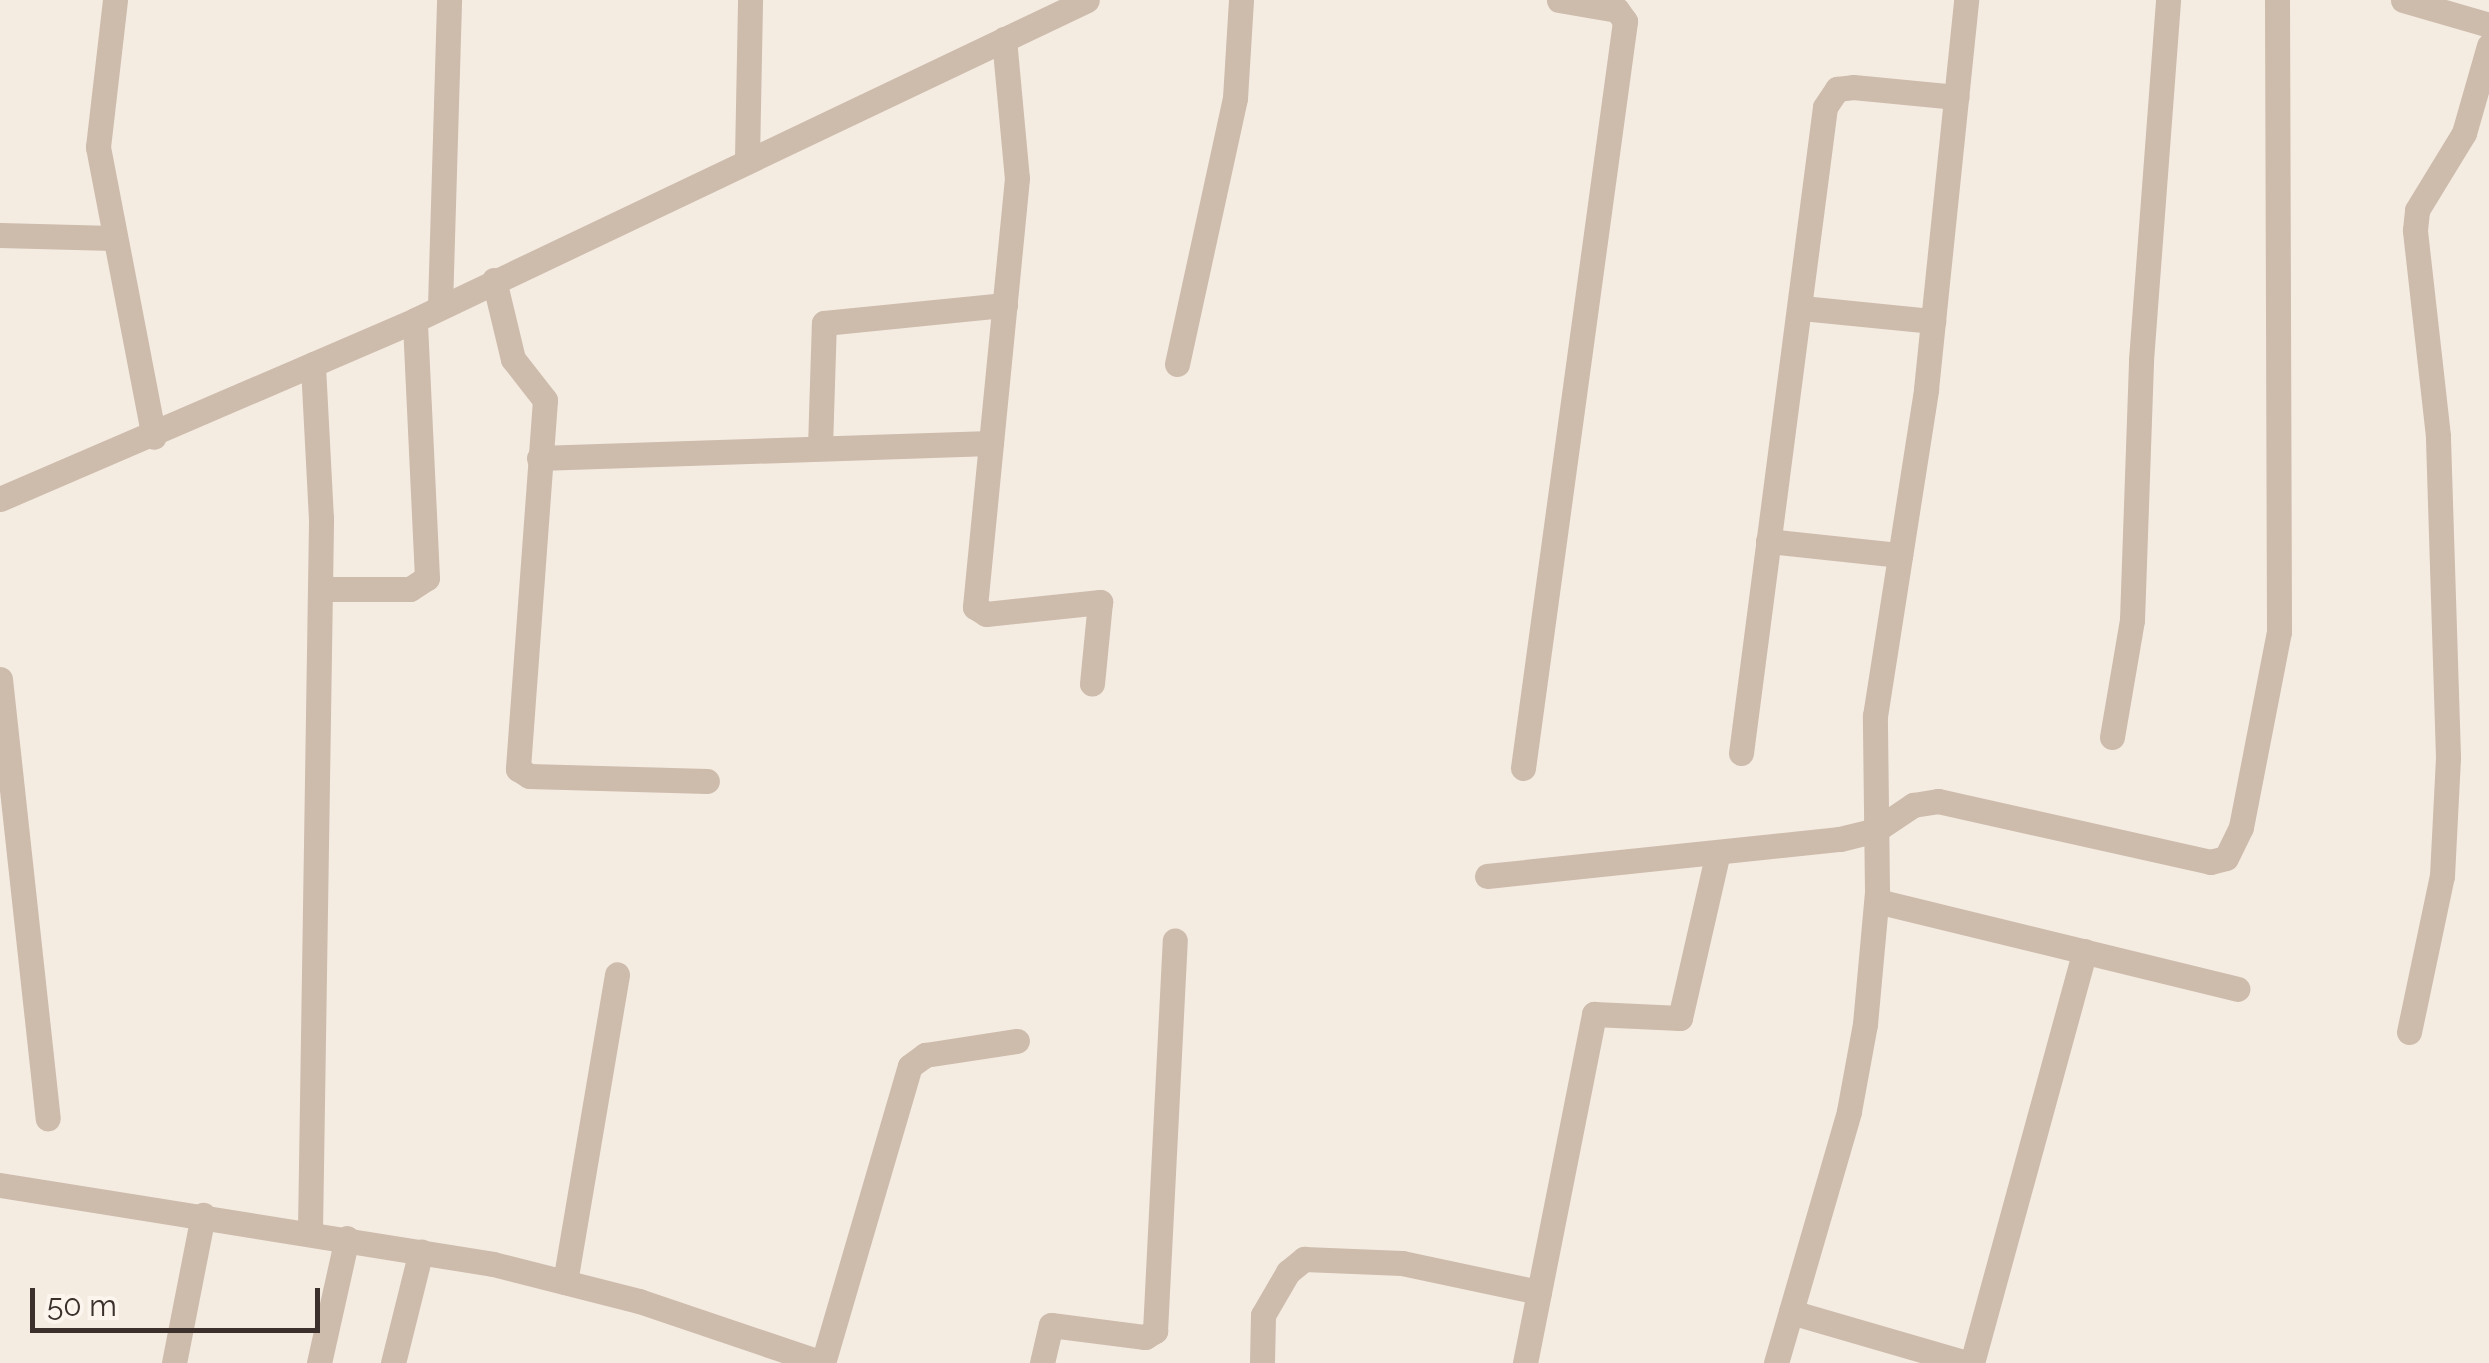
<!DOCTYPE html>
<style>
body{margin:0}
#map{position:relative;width:2489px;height:1363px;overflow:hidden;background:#f4ebe1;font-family:Raleway,sans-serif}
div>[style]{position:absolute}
.minor>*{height:25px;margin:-12.5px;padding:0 12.5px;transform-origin:12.5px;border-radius:12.5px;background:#cdbbac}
.tertiary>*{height:25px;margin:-12.5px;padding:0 12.5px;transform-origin:12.5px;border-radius:12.5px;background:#cdbbac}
span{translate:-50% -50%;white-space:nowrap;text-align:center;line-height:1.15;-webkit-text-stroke:10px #fbf5ee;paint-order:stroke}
.scale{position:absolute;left:30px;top:1288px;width:290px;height:45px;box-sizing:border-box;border:5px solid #3b302b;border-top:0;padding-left:12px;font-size:30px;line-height:35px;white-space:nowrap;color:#3b302b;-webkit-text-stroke:8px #fbf5ee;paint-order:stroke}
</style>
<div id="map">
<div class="minor">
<div style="left:115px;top:0;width:148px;rotate:96.6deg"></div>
<div style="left:98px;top:147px;width:295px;rotate:79.1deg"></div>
<div style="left:1004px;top:39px;width:140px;rotate:84.7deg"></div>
<div style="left:1017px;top:178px;width:431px;rotate:95.6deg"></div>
<div style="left:975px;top:607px;width:13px;rotate:32deg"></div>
<div style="left:986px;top:614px;width:115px;rotate:-6deg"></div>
<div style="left:1100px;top:602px;width:82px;rotate:95.6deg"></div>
<div style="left:747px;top:159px;width:159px;rotate:-88.9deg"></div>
<div style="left:0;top:235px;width:113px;rotate:1.5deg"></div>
<div style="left:494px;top:280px;width:81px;rotate:76.5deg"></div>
<div style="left:513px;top:359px;width:52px;rotate:52deg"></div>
<div style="left:545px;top:400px;width:370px;rotate:94.2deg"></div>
<div style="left:518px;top:769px;width:13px;rotate:32deg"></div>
<div style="left:529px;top:776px;width:178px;rotate:1.6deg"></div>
<div style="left:440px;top:306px;width:306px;rotate:-88.3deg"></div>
<div style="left:1802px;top:308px;width:132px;rotate:5.7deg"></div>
<div style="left:1177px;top:364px;width:272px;rotate:-77.7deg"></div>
<div style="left:1235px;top:98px;width:98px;rotate:-86.5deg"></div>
<div style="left:820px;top:447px;width:124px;rotate:-88.2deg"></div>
<div style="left:824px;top:323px;width:182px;rotate:-5.7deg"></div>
<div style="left:539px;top:458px;width:452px;rotate:-1.9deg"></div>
<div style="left:1768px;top:541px;width:133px;rotate:6.1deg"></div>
<div style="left:320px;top:589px;width:90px"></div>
<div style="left:410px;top:589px;width:20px;rotate:-33deg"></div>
<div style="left:427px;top:578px;width:258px;rotate:-92.7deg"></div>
<div style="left:0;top:679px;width:442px;rotate:83.8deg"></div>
<div style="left:2112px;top:737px;width:119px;rotate:-80.3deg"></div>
<div style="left:2132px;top:620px;width:260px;rotate:-88deg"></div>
<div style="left:2141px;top:360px;width:361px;rotate:-85.7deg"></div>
<div style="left:1741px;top:753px;width:651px;rotate:-82.59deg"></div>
<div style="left:1825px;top:107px;width:22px;rotate:-56deg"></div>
<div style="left:1837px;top:89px;width:16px;rotate:-7deg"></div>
<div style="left:1853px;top:87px;width:104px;rotate:5.5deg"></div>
<div style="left:1523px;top:768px;width:754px;rotate:-82.22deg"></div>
<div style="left:1625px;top:21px;width:14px;rotate:-126deg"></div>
<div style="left:1617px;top:10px;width:59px;rotate:-170.2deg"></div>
<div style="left:1487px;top:876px;width:355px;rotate:-6deg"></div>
<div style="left:1840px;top:839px;width:37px;rotate:-14deg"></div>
<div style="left:1876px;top:830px;width:45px;rotate:-34deg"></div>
<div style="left:1913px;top:805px;width:25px;rotate:-9deg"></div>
<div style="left:1938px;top:801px;width:279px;rotate:12.6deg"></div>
<div style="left:2210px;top:862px;width:16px;rotate:-14deg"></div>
<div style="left:2226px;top:858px;width:34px;rotate:-64deg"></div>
<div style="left:2241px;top:827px;width:199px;rotate:-79deg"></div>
<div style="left:2279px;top:632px;width:632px;rotate:-90.18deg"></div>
<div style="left:1877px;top:901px;width:371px;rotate:13.7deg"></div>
<div style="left:2409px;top:1032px;width:159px;rotate:-78.1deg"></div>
<div style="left:2442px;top:876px;width:119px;rotate:-87.1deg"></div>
<div style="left:2448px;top:757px;width:321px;rotate:-91.8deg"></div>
<div style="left:2438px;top:436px;width:207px;rotate:-96.4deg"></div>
<div style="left:2415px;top:230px;width:20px;rotate:-84deg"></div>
<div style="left:2417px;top:210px;width:90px;rotate:-58.6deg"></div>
<div style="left:2464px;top:133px;width:91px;rotate:-74deg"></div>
<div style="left:0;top:1185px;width:499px;rotate:9.1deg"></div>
<div style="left:493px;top:1264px;width:151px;rotate:14.2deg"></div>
<div style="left:639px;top:1301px;width:193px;rotate:18.7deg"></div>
<div style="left:310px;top:1231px;width:712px;rotate:-89.11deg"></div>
<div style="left:321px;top:519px;width:155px;rotate:-93deg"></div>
<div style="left:565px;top:1282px;width:312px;rotate:-80.4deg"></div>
<div style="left:1791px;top:1312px;width:182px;rotate:16.2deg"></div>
<div style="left:174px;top:1363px;width:151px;rotate:-78.9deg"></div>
<div style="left:319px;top:1363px;width:128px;rotate:-77.4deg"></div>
<div style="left:393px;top:1363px;width:115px;rotate:-76deg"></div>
<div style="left:823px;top:1363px;width:309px;rotate:-73.7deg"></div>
<div style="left:910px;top:1066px;width:19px;rotate:-36deg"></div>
<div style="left:925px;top:1055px;width:93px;rotate:-8.7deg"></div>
<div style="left:1042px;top:1363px;width:39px;rotate:-77deg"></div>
<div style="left:1051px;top:1325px;width:95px;rotate:7.3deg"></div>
<div style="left:1145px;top:1337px;width:12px;rotate:-31deg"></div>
<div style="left:1155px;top:1331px;width:391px;rotate:-87.1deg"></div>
<div style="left:1262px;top:1363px;width:48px;rotate:-88.8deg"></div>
<div style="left:1263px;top:1315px;width:50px;rotate:-59.8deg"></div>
<div style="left:1288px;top:1272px;width:21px;rotate:-39deg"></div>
<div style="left:1304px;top:1259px;width:98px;rotate:2.3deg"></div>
<div style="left:1402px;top:1263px;width:140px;rotate:12deg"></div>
<div style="left:1525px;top:1363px;width:356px;rotate:-78.8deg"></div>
<div style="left:1594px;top:1014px;width:86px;rotate:2.7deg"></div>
<div style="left:1680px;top:1018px;width:170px;rotate:-77.1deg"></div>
<div style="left:1776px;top:1363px;width:262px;rotate:-73.8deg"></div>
<div style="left:1849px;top:1111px;width:88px;rotate:-79.6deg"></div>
<div style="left:1865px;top:1024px;width:134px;rotate:-84.8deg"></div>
<div style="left:1877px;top:891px;width:175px;rotate:-90.7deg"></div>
<div style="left:1875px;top:716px;width:331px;rotate:-81.1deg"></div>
<div style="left:1926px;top:389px;width:391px;rotate:-84.1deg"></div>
<div style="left:1972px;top:1363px;width:427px;rotate:-74.7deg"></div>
</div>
<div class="tertiary">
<div style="left:2403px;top:0;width:90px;rotate:16.2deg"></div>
<div style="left:0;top:499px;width:452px;rotate:-23.3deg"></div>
<div style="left:415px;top:320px;width:744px;rotate:-25.46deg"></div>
</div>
<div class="scale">50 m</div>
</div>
